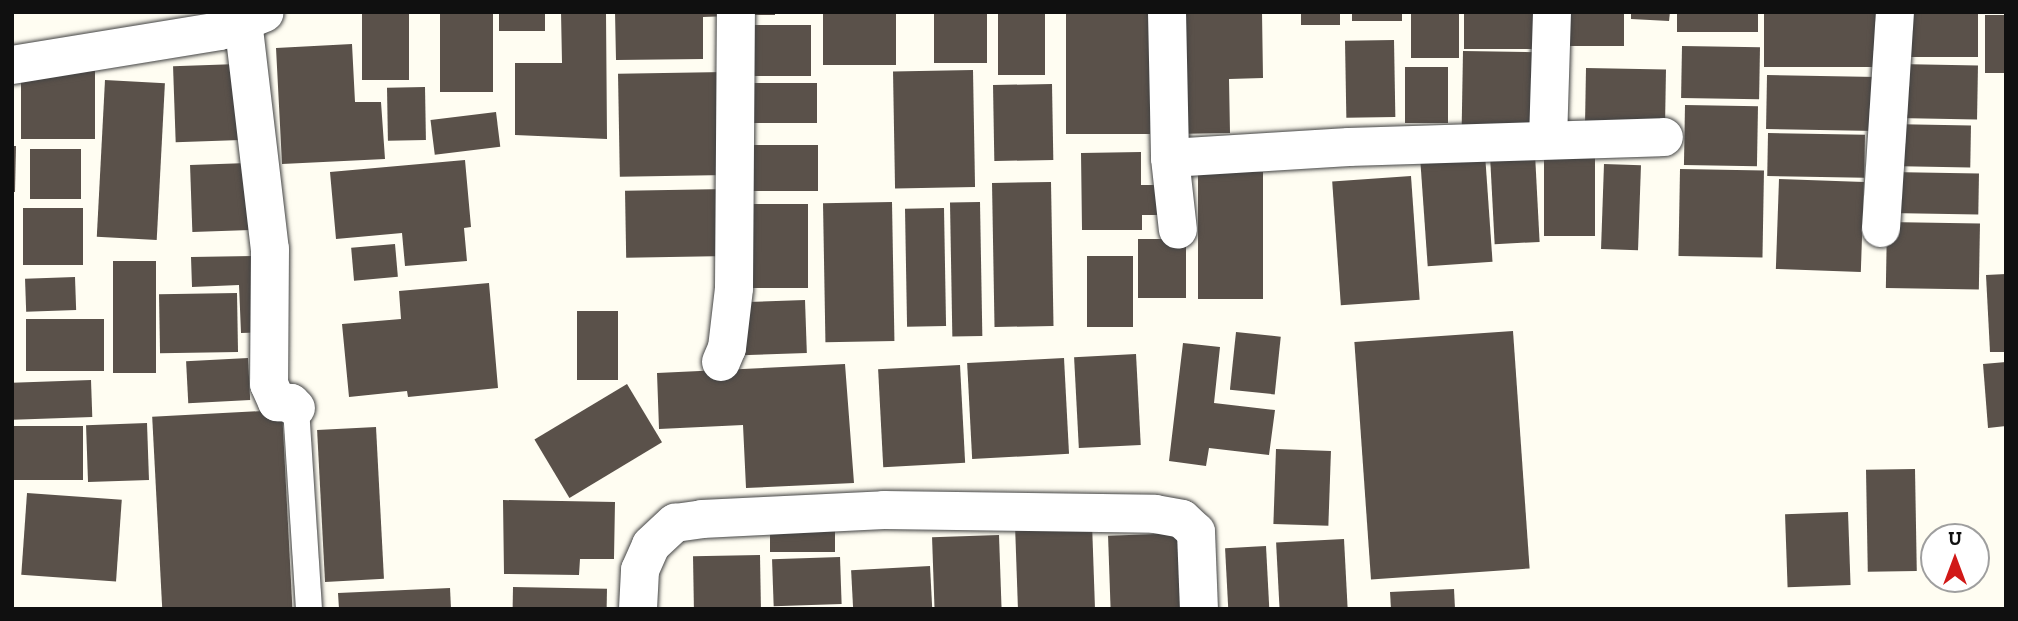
<!DOCTYPE html>
<style>
body{margin:0}
#map{position:relative;width:2018px;height:621px;overflow:hidden;background:#fffdf2;font-family:"Zilla Slab",serif}
div>[style]{position:absolute}
.building>*{inset:0;background:#5a514a;transform-origin:0 0}
.roads{filter:drop-shadow(0 0 2px #434343) drop-shadow(0 0 2px #434343)}
.service>*{height:26px;margin:-13px;padding:0 13px;transform-origin:13px;border-radius:13px;background:#fff}
.minor>*{height:38px;margin:-19px;padding:0 19px;transform-origin:19px;border-radius:19px;background:#fff}
span{translate:-50% -50%;white-space:nowrap;text-align:center;line-height:1.15;-webkit-text-stroke:7px #fff;paint-order:stroke}
.frame{position:absolute;inset:0;border:14px solid #101010;pointer-events:none}
.north{position:absolute;left:1920px;top:523px;width:70px;height:70px;box-sizing:border-box;background:#fff;border:2px solid #9f9f9f;border-radius:50%;rotate:0deg;font-size:19px;font-weight:700;line-height:28px;text-align:center;color:#101010}
.north::after{content:'';display:block;margin:auto;width:24px;height:32px;background:#d11817;clip-path:polygon(50% 0,100% 100%,50% 72%,0 100%)}
</style>
<div id="map">
<div class="building">
<div style="left:362px;top:12px;width:47px;height:68px"></div>
<div style="left:440px;top:12px;width:53px;height:80px"></div>
<div style="left:499px;top:12px;width:46px;height:19px"></div>
<div style="clip-path:polygon(561px 12px,606px 12px,607px 139px,515px 135px,515px 63px,562px 63px)"></div>
<div style="clip-path:polygon(615px 12px,730px 12px,730px 16px,703px 17px,703px 59px,616px 60px)"></div>
<div style="left:741px;top:12px;width:34px;height:3px"></div>
<div style="left:823px;top:12px;width:73px;height:53px"></div>
<div style="left:934px;top:12px;width:53px;height:51px"></div>
<div style="left:998px;top:12px;width:47px;height:63px"></div>
<div style="left:1066px;top:12px;width:84px;height:122px"></div>
<div style="clip-path:polygon(1173px 12px,1262px 12px,1263px 78px,1229px 79px,1230px 133px,1174px 134px)"></div>
<div style="left:1301px;top:12px;width:39px;height:13px"></div>
<div style="left:1352px;top:12px;width:50px;height:9px"></div>
<div style="left:1411px;top:12px;width:48px;height:46px"></div>
<div style="left:1464px;top:12px;width:79px;height:37px"></div>
<div style="left:1570px;top:12px;width:54px;height:34px"></div>
<div style="clip-path:polygon(1631px 12px,1670px 12px,1669px 21px,1631px 19px)"></div>
<div style="left:1677px;top:12px;width:81px;height:20px"></div>
<div style="left:1764px;top:12px;width:126px;height:55px"></div>
<div style="left:1904px;top:12px;width:74px;height:45px"></div>
<div style="left:2006px;top:15px;width:58px;height:21px;rotate:90deg"></div>
<div style="left:740px;top:25px;width:71px;height:51px"></div>
<div style="left:1394px;top:40px;width:77px;height:49px;rotate:89deg"></div>
<div style="clip-path:polygon(352px 44px,355px 102px,381px 102px,385px 159px,282px 164px,276px 48px)"></div>
<div style="left:1682px;top:46px;width:78px;height:52px;rotate:1deg"></div>
<div style="left:1463px;top:51px;width:74px;height:81px;rotate:1deg"></div>
<div style="left:238px;top:64px;width:76px;height:65px;rotate:88deg"></div>
<div style="left:1898px;top:64px;width:80px;height:54px;rotate:1deg"></div>
<div style="left:1448px;top:67px;width:56px;height:43px;rotate:90deg"></div>
<div style="left:1586px;top:68px;width:80px;height:53px;rotate:1deg"></div>
<div style="left:973px;top:70px;width:117px;height:80px;rotate:89deg"></div>
<div style="left:95px;top:71px;width:68px;height:74px;rotate:90deg"></div>
<div style="left:725px;top:72px;width:103px;height:107px;rotate:89deg"></div>
<div style="left:1767px;top:75px;width:110px;height:54px;rotate:1deg"></div>
<div style="left:105px;top:80px;width:60px;height:157px;rotate:3deg"></div>
<div style="left:747px;top:83px;width:70px;height:40px"></div>
<div style="left:1052px;top:84px;width:76px;height:59px;rotate:89deg"></div>
<div style="left:425px;top:87px;width:53px;height:38px;rotate:89deg"></div>
<div style="left:1685px;top:105px;width:73px;height:60px;rotate:1deg"></div>
<div style="left:496px;top:112px;width:35px;height:66px;rotate:83deg"></div>
<div style="left:1889px;top:124px;width:82px;height:42px;rotate:1deg"></div>
<div style="left:1768px;top:133px;width:97px;height:43px;rotate:1deg"></div>
<div style="left:1544px;top:144px;width:51px;height:92px"></div>
<div style="left:818px;top:145px;width:46px;height:74px;rotate:90deg"></div>
<div style="clip-path:polygon(12px 146px,16px 146px,15px 192px,12px 192px)"></div>
<div style="left:30px;top:149px;width:51px;height:50px"></div>
<div style="clip-path:polygon(1141px 152px,1141px 185px,1170px 185px,1171px 215px,1142px 215px,1142px 230px,1082px 230px,1081px 153px)"></div>
<div style="left:1485px;top:154px;width:108px;height:65px;rotate:86deg"></div>
<div style="left:1535px;top:154px;width:88px;height:45px;rotate:87deg"></div>
<div style="clip-path:polygon(465px 160px,471px 227px,464px 228px,467px 261px,405px 266px,402px 233px,336px 239px,330px 172px)"></div>
<div style="left:248px;top:163px;width:67px;height:58px;rotate:88deg"></div>
<div style="left:1604px;top:164px;width:37px;height:85px;rotate:2deg"></div>
<div style="left:1680px;top:169px;width:84px;height:87px;rotate:1deg"></div>
<div style="left:1263px;top:172px;width:127px;height:65px;rotate:90deg"></div>
<div style="left:1890px;top:172px;width:89px;height:41px;rotate:1deg"></div>
<div style="left:1411px;top:176px;width:124px;height:79px;rotate:86deg"></div>
<div style="left:1779px;top:179px;width:85px;height:90px;rotate:2deg"></div>
<div style="left:1051px;top:182px;width:144px;height:59px;rotate:89deg"></div>
<div style="left:727px;top:189px;width:67px;height:102px;rotate:89deg"></div>
<div style="left:892px;top:202px;width:139px;height:69px;rotate:89deg"></div>
<div style="left:980px;top:202px;width:134px;height:30px;rotate:89deg"></div>
<div style="left:744px;top:204px;width:64px;height:84px"></div>
<div style="left:23px;top:208px;width:60px;height:57px"></div>
<div style="left:944px;top:208px;width:118px;height:39px;rotate:89deg"></div>
<div style="left:1887px;top:222px;width:93px;height:66px;rotate:1deg"></div>
<div style="left:1138px;top:239px;width:48px;height:59px"></div>
<div style="left:395px;top:244px;width:33px;height:44px;rotate:85deg"></div>
<div style="clip-path:polygon(253px 256px,266px 332px,241px 333px,239px 285px,192px 287px,191px 257px)"></div>
<div style="left:1087px;top:256px;width:46px;height:71px"></div>
<div style="left:113px;top:261px;width:43px;height:112px"></div>
<div style="clip-path:polygon(2006px 274px,2006px 352px,1990px 352px,1986px 275px)"></div>
<div style="left:75px;top:277px;width:33px;height:50px;rotate:88deg"></div>
<div style="clip-path:polygon(489px 283px,498px 388px,408px 397px,407px 391px,349px 397px,342px 324px,401px 319px,399px 291px)"></div>
<div style="left:237px;top:293px;width:59px;height:78px;rotate:89deg"></div>
<div style="left:805px;top:300px;width:53px;height:66px;rotate:88deg"></div>
<div style="left:577px;top:311px;width:41px;height:69px"></div>
<div style="left:104px;top:319px;width:52px;height:78px;rotate:90deg"></div>
<div style="left:1513px;top:331px;width:238px;height:159px;rotate:86deg"></div>
<div style="left:1236px;top:332px;width:45px;height:58px;rotate:6deg"></div>
<div style="clip-path:polygon(1183px 343px,1220px 347px,1214px 403px,1275px 410px,1269px 455px,1209px 448px,1206px 466px,1169px 461px)"></div>
<div style="left:1136px;top:354px;width:91px;height:62px;rotate:87deg"></div>
<div style="left:248px;top:358px;width:42px;height:62px;rotate:87deg"></div>
<div style="left:1064px;top:358px;width:96px;height:97px;rotate:87deg"></div>
<div style="clip-path:polygon(2006px 362px,2006px 426px,1988px 428px,1983px 364px)"></div>
<div style="clip-path:polygon(845px 364px,854px 483px,746px 488px,743px 425px,659px 429px,657px 373px)"></div>
<div style="left:960px;top:365px;width:98px;height:82px;rotate:87deg"></div>
<div style="left:91px;top:380px;width:37px;height:79px;rotate:88deg"></div>
<div style="left:627px;top:384px;width:68px;height:108px;rotate:59deg"></div>
<div style="left:282px;top:410px;width:199px;height:130px;rotate:87deg"></div>
<div style="left:147px;top:423px;width:57px;height:61px;rotate:88deg"></div>
<div style="left:83px;top:426px;width:54px;height:71px;rotate:90deg"></div>
<div style="left:376px;top:427px;width:152px;height:59px;rotate:87deg"></div>
<div style="left:1276px;top:449px;width:55px;height:75px;rotate:2deg"></div>
<div style="left:1915px;top:469px;width:102px;height:49px;rotate:89deg"></div>
<div style="left:27px;top:493px;width:95px;height:82px;rotate:4deg"></div>
<div style="clip-path:polygon(503px 500px,615px 502px,614px 559px,580px 559px,579px 575px,504px 574px)"></div>
<div style="left:1848px;top:512px;width:73px;height:63px;rotate:88deg"></div>
<div style="left:770px;top:519px;width:65px;height:33px"></div>
<div style="left:1092px;top:523px;width:86px;height:77px;rotate:88deg"></div>
<div style="left:1186px;top:533px;width:76px;height:78px;rotate:88deg"></div>
<div style="left:999px;top:535px;width:74px;height:67px;rotate:88deg"></div>
<div style="left:1344px;top:539px;width:70px;height:68px;rotate:87deg"></div>
<div style="left:1266px;top:546px;width:63px;height:41px;rotate:87deg"></div>
<div style="left:760px;top:555px;width:54px;height:67px;rotate:89deg"></div>
<div style="left:840px;top:557px;width:47px;height:68px;rotate:88deg"></div>
<div style="left:930px;top:566px;width:43px;height:79px;rotate:87deg"></div>
<div style="left:513px;top:587px;width:94px;height:22px;rotate:1deg"></div>
<div style="clip-path:polygon(450px 588px,451px 609px,339px 609px,338px 593px)"></div>
<div style="clip-path:polygon(1454px 589px,1455px 609px,1391px 609px,1390px 592px)"></div>
</div>
<div class="roads">
<div class="service">
<div style="left:296px;top:408px;width:201px;rotate:86.3deg"></div>
</div>
<div class="minor">
<div style="left:242px;top:12px;width:239px;rotate:83.3deg"></div>
<div style="left:270px;top:249px;width:135px;rotate:90.4deg"></div>
<div style="left:269px;top:384px;width:20px;rotate:66deg"></div>
<div style="left:277px;top:402px;width:14px;rotate:4deg"></div>
<div style="left:291px;top:403px;width:7px;rotate:45deg"></div>
<div style="left:1167px;top:12px;width:146px;rotate:88.8deg"></div>
<div style="left:1170px;top:158px;width:72px;rotate:83.7deg"></div>
<div style="left:12px;top:65px;width:211px;rotate:-9.3deg"></div>
<div style="left:220px;top:31px;width:48px;rotate:-22.2deg"></div>
<div style="left:1548px;top:140px;width:128px;rotate:-88.2deg"></div>
<div style="left:1170px;top:158px;width:179px;rotate:-3.5deg"></div>
<div style="left:1349px;top:147px;width:315px;rotate:-1.8deg"></div>
<div style="left:1881px;top:228px;width:216px;rotate:-86.3deg"></div>
<div style="left:721px;top:362px;width:15px;rotate:-67deg"></div>
<div style="left:727px;top:348px;width:60px;rotate:-83.3deg"></div>
<div style="left:734px;top:288px;width:276px;rotate:-89.6deg"></div>
<div style="left:638px;top:609px;width:39px;rotate:-87deg"></div>
<div style="left:640px;top:570px;width:27px;rotate:-66deg"></div>
<div style="left:651px;top:545px;width:33px;rotate:-43deg"></div>
<div style="left:675px;top:523px;width:27px;rotate:-8deg"></div>
<div style="left:702px;top:519px;width:182px;rotate:-2.8deg"></div>
<div style="left:884px;top:510px;width:271px;rotate:0.8deg"></div>
<div style="left:1155px;top:514px;width:27px;rotate:10deg"></div>
<div style="left:1182px;top:519px;width:19px;rotate:43deg"></div>
<div style="left:1196px;top:532px;width:77px;rotate:87.8deg"></div>
</div>
</div>
<div class="frame"></div>
<div class="north">U</div>
</div>
